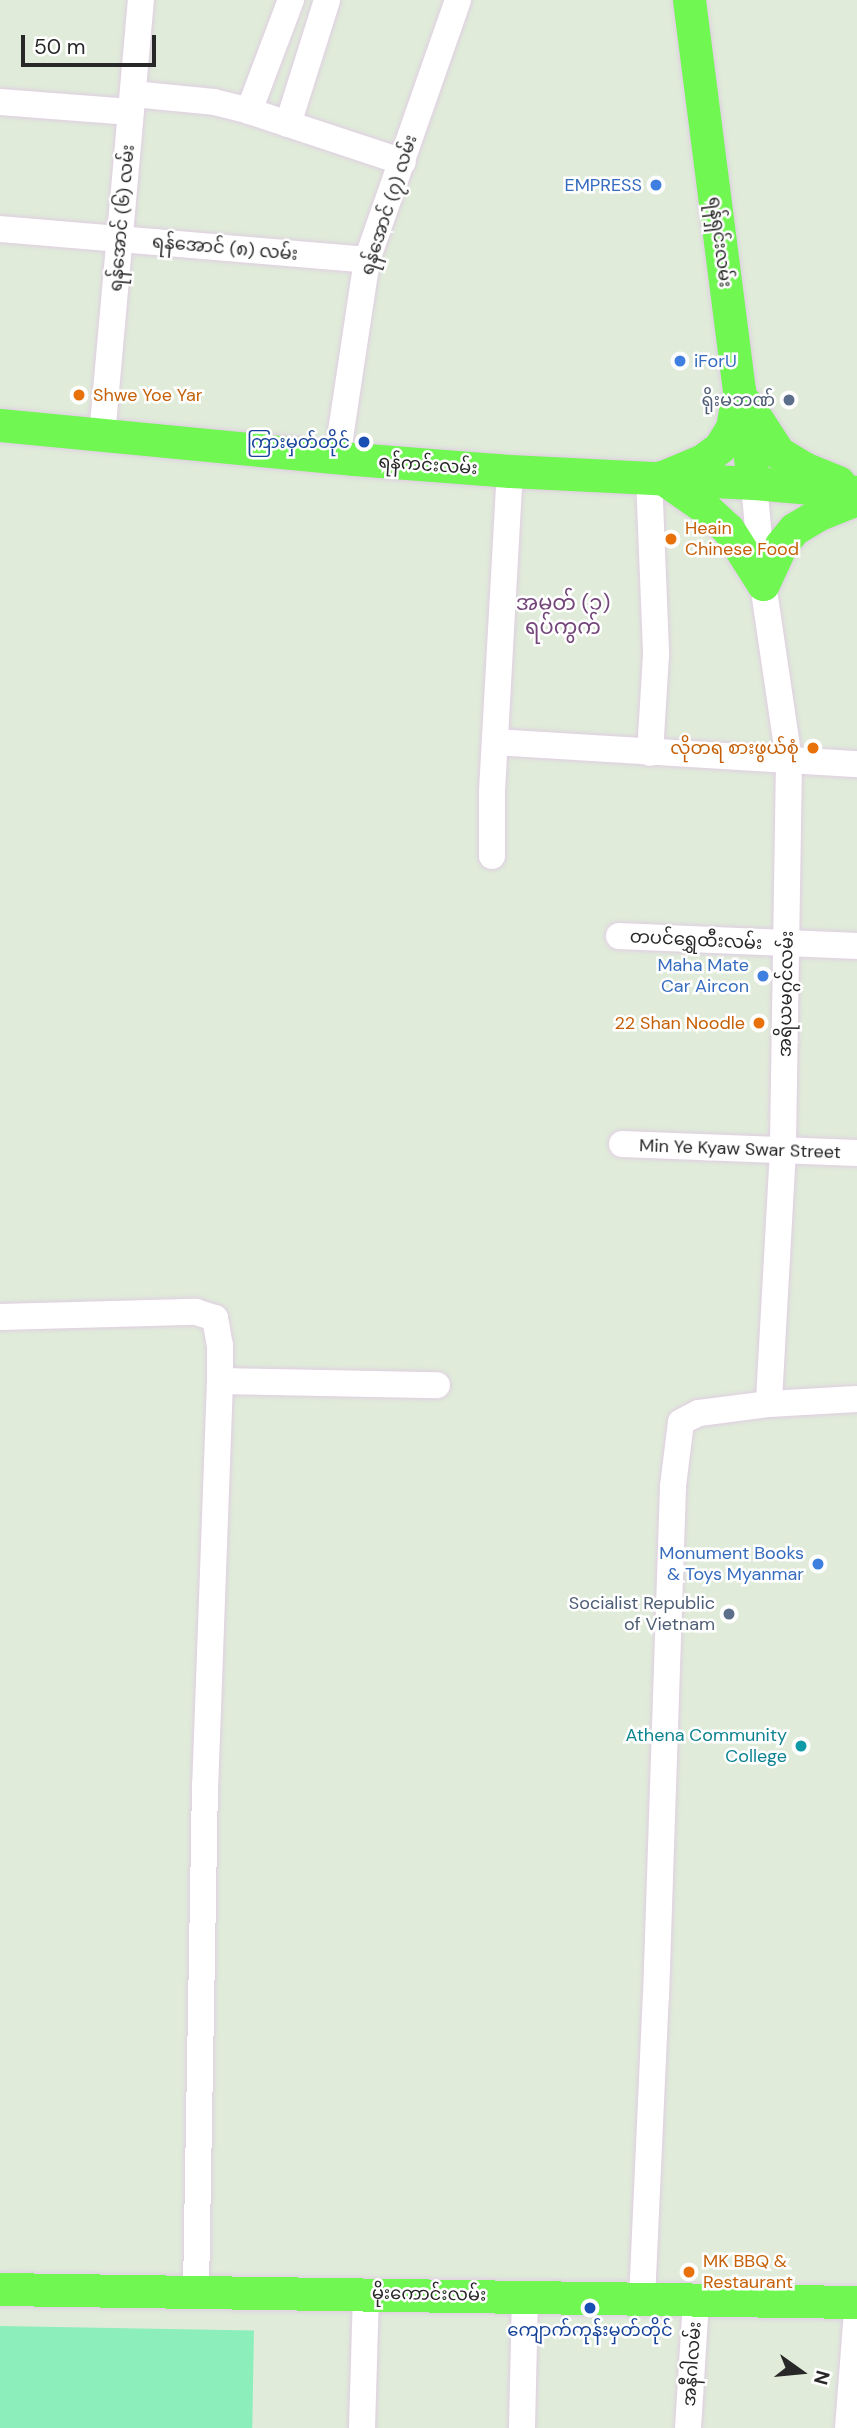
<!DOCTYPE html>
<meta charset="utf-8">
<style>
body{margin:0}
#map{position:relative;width:857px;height:2428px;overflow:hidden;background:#e0ecd9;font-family:"DM Sans","Noto Sans Myanmar",sans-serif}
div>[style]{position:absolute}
.pitch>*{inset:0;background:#8ceeba;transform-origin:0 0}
.roads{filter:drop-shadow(0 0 2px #dfcee2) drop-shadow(0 0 2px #dfcee2)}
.minor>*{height:26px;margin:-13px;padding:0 13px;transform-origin:13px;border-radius:13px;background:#fff}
.major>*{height:33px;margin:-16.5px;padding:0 16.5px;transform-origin:16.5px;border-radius:16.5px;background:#71f752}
.dots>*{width:19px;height:19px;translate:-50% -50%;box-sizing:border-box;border:4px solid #fff;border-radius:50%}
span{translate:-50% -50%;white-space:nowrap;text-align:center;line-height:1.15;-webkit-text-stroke:5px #fff;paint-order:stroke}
.shop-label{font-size:18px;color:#366cbe}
.right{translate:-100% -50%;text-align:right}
.left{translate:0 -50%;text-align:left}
.street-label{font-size:18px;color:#282828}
.food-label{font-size:18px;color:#c56008}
.service-label{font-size:18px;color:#4e5e75}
.transit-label{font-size:18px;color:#164399}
.culture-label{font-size:18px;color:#0d838f}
.quarter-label{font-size:21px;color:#74477b}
.north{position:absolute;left:766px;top:2337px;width:70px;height:70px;-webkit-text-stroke:5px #fff;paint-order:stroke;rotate:105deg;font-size:19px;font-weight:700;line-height:28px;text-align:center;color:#282828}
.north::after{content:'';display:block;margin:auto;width:24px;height:32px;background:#282828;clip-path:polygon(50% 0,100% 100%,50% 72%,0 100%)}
.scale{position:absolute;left:21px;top:35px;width:135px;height:32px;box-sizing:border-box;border:4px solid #282828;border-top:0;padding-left:9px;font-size:21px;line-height:24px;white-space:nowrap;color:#282828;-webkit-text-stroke:5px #fff;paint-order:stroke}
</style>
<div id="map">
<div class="pitch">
<div style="left:0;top:2326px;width:254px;height:102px;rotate:1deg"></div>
</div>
<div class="roads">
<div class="minor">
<div style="left:133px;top:94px;width:81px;rotate:5.6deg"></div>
<div style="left:214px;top:102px;width:36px;rotate:14deg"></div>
<div style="left:249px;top:111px;width:162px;rotate:18.3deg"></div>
<div style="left:0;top:102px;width:131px;rotate:4.4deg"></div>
<div style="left:249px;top:111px;width:119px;rotate:-69.3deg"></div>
<div style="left:288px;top:124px;width:130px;rotate:-72.5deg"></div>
<div style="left:0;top:229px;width:368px;rotate:4.8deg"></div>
<div style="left:102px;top:436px;width:438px;rotate:-84.9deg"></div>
<div style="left:337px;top:458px;width:200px;rotate:-81.4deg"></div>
<div style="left:367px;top:260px;width:275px;rotate:-70.7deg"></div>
<div style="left:649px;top:477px;width:178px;rotate:87.7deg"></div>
<div style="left:656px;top:655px;width:98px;rotate:93.5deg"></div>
<div style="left:754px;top:483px;width:101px;rotate:84.9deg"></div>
<div style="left:763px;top:584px;width:179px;rotate:81.6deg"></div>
<div style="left:789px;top:761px;width:389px;rotate:90.9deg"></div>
<div style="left:783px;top:1150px;width:254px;rotate:93.2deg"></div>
<div style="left:495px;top:742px;width:363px;rotate:3.5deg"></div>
<div style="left:492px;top:856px;width:65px;rotate:-90deg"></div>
<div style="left:492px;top:791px;width:321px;rotate:-86.8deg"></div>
<div style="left:619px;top:936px;width:238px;rotate:2.4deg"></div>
<div style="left:622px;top:1144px;width:235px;rotate:2.2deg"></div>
<div style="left:0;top:1317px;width:196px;rotate:-1.5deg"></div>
<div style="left:196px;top:1312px;width:20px;rotate:18deg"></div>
<div style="left:215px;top:1318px;width:27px;rotate:80deg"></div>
<div style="left:220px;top:1345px;width:36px;rotate:90deg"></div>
<div style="left:220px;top:1381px;width:403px;rotate:92.1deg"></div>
<div style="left:205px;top:1784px;width:506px;rotate:91.02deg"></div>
<div style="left:220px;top:1381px;width:217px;rotate:1.1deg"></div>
<div style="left:642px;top:2300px;width:303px;rotate:-87.4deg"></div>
<div style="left:656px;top:1997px;width:511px;rotate:-88.09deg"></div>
<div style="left:673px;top:1486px;width:64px;rotate:-82.9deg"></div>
<div style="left:681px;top:1422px;width:20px;rotate:-27deg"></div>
<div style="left:699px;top:1413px;width:71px;rotate:-7.3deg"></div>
<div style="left:769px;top:1404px;width:88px;rotate:-3.3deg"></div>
<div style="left:362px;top:2428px;width:135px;rotate:-88.3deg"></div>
<div style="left:522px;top:2428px;width:132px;rotate:-88.7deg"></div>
<div style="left:688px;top:2428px;width:128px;rotate:-86.4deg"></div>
<div style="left:848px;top:2428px;width:118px;rotate:-85.6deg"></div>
</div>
<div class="major">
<div style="left:689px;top:0;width:393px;rotate:82.7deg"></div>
<div style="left:739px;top:390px;width:94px;rotate:80.8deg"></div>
<div style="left:747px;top:404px;width:59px;rotate:56.9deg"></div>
<div style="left:779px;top:453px;width:31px;rotate:31deg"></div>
<div style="left:806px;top:469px;width:35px;rotate:22deg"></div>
<div style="left:0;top:425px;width:356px;rotate:5.5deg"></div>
<div style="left:354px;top:459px;width:156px;rotate:4.4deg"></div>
<div style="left:510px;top:471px;width:244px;rotate:2.8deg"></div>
<div style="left:754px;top:483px;width:103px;rotate:5deg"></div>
<div style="left:665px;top:476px;width:41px;rotate:-22.8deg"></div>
<div style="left:703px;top:460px;width:21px;rotate:-37deg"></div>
<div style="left:720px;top:447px;width:22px;rotate:-58deg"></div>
<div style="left:732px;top:428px;width:29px;rotate:-80deg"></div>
<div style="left:661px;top:477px;width:52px;rotate:34.9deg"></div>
<div style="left:704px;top:507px;width:33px;rotate:43deg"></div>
<div style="left:728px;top:529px;width:65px;rotate:57.5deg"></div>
<div style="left:763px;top:584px;width:43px;rotate:-65.2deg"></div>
<div style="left:781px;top:545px;width:21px;rotate:-51deg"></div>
<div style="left:794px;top:529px;width:27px;rotate:-31deg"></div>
<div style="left:817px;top:515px;width:43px;rotate:-21.8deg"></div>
<div style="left:0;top:2289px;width:857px;rotate:0.87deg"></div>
</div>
</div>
<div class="dots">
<div style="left:656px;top:185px;background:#3f7fe0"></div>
<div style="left:680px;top:361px;background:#3f7fe0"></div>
<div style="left:79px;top:395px;background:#e8710a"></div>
<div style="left:789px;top:400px;background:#5c6f8a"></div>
<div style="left:364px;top:442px;background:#1a4fb4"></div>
<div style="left:671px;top:539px;background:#e8710a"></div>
<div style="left:813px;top:748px;background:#e8710a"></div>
<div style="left:763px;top:976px;background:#3f7fe0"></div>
<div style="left:759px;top:1023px;background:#e8710a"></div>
<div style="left:818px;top:1564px;background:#3f7fe0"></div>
<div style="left:729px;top:1614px;background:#5c6f8a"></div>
<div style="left:801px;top:1746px;background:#0f9aa8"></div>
<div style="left:689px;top:2272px;background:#e8710a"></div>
<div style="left:590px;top:2308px;background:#1a4fb4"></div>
</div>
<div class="shop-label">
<span class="right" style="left:642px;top:185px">EMPRESS</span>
<span class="left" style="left:694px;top:361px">iForU</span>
<span class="right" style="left:749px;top:976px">Maha Mate<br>Car Aircon</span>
<span class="right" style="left:804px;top:1564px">Monument Books<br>&amp; Toys Myanmar</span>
</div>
<div class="street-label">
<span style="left:389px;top:205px;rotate:-72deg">ရန်အောင် (၇) လမ်း</span>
<span style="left:122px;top:218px;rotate:-85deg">ရန်အောင် (၆) လမ်း</span>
<span style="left:720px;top:242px;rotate:83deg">ရန်ရှင်းလမ်း</span>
<span style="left:225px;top:248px;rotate:5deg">ရန်အောင် (၈) လမ်း</span>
<span style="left:428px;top:465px;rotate:4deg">ရန်ကင်းလမ်း</span>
<span style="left:696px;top:940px;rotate:3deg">တပင်ရွှေထီးလမ်း</span>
<span style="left:786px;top:994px;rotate:-89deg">အရိယမဂ္ဂင်လမ်း</span>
<span style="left:740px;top:1149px;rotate:2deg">Min Ye Kyaw Swar Street</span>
<span style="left:429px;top:2294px;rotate:1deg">မိုးကောင်းလမ်း</span>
<span style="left:692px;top:2364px;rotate:-86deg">အနီဂါလမ်း</span>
</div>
<div class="food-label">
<span class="left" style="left:93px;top:395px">Shwe Yoe Yar</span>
<span class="left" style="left:685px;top:539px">Heain<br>Chinese Food</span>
<span class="right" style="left:799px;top:748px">လိုတရ စားဖွယ်စုံ</span>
<span class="right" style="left:745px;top:1023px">22 Shan Noodle</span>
<span class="left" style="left:703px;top:2272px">MK BBQ &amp;<br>Restaurant</span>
</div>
<div class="service-label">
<span class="right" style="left:775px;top:400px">ရိုးမဘဏ်</span>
<span class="right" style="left:715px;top:1614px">Socialist Republic<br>of Vietnam</span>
</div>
<div class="transit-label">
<span class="right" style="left:350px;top:442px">ကြားမှတ်တိုင်</span>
<span style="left:590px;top:2330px">ကျောက်ကုန်းမှတ်တိုင်</span>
</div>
<div class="culture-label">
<span class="right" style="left:787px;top:1746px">Athena Community<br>College</span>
</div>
<div class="quarter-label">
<span style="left:563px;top:615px">အမှတ် (၁)<br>ရပ်ကွက်</span>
</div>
<div class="north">N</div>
<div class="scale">50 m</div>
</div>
